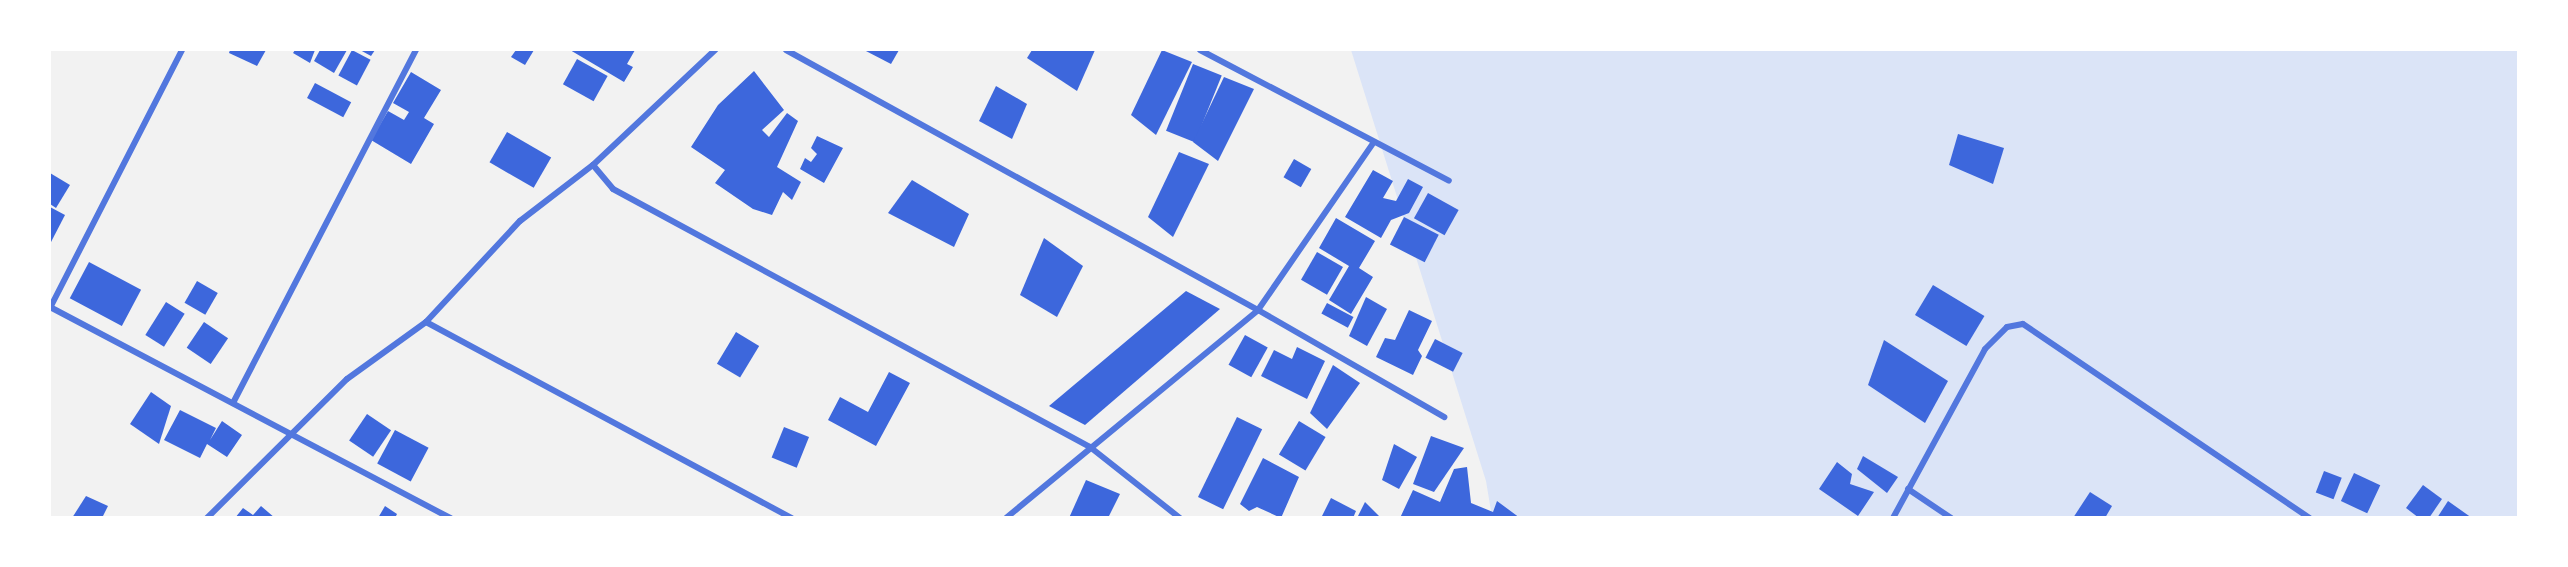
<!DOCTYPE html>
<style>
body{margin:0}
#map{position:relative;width:2568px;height:567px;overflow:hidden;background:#f2f2f2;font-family:Barlow,sans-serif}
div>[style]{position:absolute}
.green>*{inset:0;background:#dbe4f7}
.building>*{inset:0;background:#3d67dc;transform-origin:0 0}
.minor>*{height:6px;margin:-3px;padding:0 3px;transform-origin:3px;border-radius:3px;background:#5277de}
span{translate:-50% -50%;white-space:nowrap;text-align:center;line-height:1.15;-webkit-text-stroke:4.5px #fff;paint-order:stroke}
.frame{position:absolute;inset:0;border:51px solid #fff;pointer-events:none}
</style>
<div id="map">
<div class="green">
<div style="clip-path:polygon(1351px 50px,2518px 50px,2518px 517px,1492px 517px,1486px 481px)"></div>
</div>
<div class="building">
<div style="clip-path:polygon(230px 50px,266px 50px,257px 66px,229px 53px)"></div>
<div style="clip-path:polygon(295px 50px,315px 50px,310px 63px,293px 53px)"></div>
<div style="clip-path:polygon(320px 50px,347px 50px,334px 73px,314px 61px)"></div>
<div style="left:352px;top:50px;width:21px;height:29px;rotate:28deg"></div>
<div style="clip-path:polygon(360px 50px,375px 50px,371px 56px)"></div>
<div style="clip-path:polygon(516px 50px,534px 50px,525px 65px,511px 57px)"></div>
<div style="clip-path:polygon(570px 50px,635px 50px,627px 64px,633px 67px,624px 82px)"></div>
<div style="clip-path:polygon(864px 50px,899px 50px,891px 64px)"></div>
<div style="clip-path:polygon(1032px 50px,1095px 50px,1077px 91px,1027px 58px)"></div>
<div style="clip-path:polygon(1162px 50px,1192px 62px,1156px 135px,1131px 115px)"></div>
<div style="left:577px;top:59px;width:35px;height:29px;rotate:29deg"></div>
<div style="left:1193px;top:64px;width:31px;height:72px;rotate:22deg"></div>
<div style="clip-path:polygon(754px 71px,784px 110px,762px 130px,769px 137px,787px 113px,798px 121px,777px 167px,801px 182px,792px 200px,783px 192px,772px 215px,753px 209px,715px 183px,725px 170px,691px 147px,718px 105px)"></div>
<div style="clip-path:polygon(411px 72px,441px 90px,424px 118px,434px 124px,411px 164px,371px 140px,388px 111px,404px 120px,409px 112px,393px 103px)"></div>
<div style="clip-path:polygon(1224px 77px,1254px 89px,1218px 161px,1193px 142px)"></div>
<div style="left:315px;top:83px;width:41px;height:17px;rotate:28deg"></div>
<div style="clip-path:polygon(996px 86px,1027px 104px,1012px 139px,979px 121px)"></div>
<div style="left:507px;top:132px;width:51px;height:35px;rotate:30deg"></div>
<div style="clip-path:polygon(1958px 134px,2004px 148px,1993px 184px,1949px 165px)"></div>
<div style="clip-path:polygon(817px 136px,843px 148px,824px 183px,800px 169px,805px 158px,811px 162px,817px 154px,811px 148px)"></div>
<div style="clip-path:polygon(1179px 152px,1209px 164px,1173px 237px,1148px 217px)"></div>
<div style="left:1294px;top:159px;width:20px;height:21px;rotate:30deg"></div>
<div style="clip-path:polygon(1373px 170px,1393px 181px,1383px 198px,1396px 201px,1408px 179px,1423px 187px,1409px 213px,1391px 220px,1381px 238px,1345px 217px)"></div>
<div style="clip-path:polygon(50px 173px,70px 185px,56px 208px,50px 204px)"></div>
<div style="clip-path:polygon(912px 180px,969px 214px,954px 247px,888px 213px)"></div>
<div style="left:1428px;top:193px;width:35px;height:29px;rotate:29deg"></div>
<div style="clip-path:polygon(50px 207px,65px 215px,50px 244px)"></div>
<div style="left:1404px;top:217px;width:39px;height:31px;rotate:27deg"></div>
<div style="clip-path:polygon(1336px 218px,1375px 241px,1359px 268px,1373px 277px,1351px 314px,1329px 300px,1349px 266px,1319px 248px)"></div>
<div style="clip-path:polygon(1044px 238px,1083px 266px,1057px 317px,1020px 295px)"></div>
<div style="left:1317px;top:252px;width:30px;height:32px;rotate:30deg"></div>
<div style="left:89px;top:262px;width:59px;height:41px;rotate:28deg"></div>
<div style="left:197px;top:281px;width:24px;height:25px;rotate:30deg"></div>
<div style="left:1933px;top:285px;width:60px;height:35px;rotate:31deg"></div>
<div style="clip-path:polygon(1186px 291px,1220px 309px,1085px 425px,1049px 406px)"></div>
<div style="clip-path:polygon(1366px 297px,1387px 309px,1367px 346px,1349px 336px)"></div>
<div style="left:166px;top:302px;width:22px;height:39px;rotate:32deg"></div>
<div style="left:1327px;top:303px;width:30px;height:12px;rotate:28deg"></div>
<div style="clip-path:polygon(1409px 310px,1432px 321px,1418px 350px,1422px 356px,1413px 375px,1376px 357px,1385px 338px,1395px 340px)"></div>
<div style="left:204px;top:322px;width:29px;height:31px;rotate:34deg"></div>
<div style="left:736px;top:332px;width:27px;height:37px;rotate:31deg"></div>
<div style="left:1245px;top:335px;width:26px;height:34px;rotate:29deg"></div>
<div style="left:1435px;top:339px;width:31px;height:21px;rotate:27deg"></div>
<div style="clip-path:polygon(1884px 340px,1948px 381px,1925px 423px,1868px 385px)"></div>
<div style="clip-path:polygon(1297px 347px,1325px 361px,1307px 399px,1261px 376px,1274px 350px,1292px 359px)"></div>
<div style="clip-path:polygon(1333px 365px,1360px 383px,1327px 429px,1310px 413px)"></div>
<div style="clip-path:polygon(889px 372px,910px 383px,876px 446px,828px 420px,840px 397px,868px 412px)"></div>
<div style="clip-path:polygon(151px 392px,171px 406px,159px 444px,130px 424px)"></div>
<div style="clip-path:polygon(180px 410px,216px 428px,210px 440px,222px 421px,242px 435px,227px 457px,207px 444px,200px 458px,164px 440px)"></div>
<div style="left:367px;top:414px;width:29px;height:32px;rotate:34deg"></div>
<div style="left:1237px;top:417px;width:28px;height:89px;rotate:26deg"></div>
<div style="left:1299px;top:421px;width:31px;height:39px;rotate:31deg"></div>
<div style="left:784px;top:427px;width:27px;height:33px;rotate:22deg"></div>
<div style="left:395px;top:430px;width:38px;height:38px;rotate:28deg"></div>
<div style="clip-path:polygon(1431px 436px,1464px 448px,1434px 492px,1413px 484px)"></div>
<div style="clip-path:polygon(1394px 444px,1417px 457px,1399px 489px,1382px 480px)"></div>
<div style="clip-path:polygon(1863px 456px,1898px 477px,1887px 493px,1857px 469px)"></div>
<div style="clip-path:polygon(1263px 458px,1299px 477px,1281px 518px,1257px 507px,1249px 511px,1240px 504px)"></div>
<div style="clip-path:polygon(1837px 462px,1852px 474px,1850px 484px,1874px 492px,1858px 516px,1819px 489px)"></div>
<div style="clip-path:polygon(1467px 467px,1471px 503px,1493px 512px,1497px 501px,1520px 518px,1400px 518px,1413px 490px,1440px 502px,1454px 469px)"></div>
<div style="left:2324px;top:471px;width:19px;height:23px;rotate:21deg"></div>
<div style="left:2354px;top:473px;width:29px;height:31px;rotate:25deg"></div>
<div style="clip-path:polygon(1086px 480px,1120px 494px,1108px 518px,1069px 518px)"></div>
<div style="clip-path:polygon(2423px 485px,2442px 499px,2429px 518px,2419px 518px,2406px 508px)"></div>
<div style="clip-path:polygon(2090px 492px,2112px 506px,2105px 518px,2073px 518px)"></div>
<div style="clip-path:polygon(86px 496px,108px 506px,102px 518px,72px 518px)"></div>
<div style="clip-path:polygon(1331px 498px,1356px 511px,1353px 518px,1321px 518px)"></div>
<div style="clip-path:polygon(2448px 501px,2472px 518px,2437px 518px)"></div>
<div style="clip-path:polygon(1365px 502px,1381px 518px,1357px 518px)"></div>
<div style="clip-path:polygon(261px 506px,275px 518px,235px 518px,243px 508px,253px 515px)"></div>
<div style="clip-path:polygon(385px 506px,397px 514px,395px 518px,378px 518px)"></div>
</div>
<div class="minor">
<div style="left:786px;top:50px;width:539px;rotate:28.85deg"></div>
<div style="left:1258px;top:310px;width:215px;rotate:29.9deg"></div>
<div style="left:1200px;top:50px;width:281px;rotate:27.7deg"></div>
<div style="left:593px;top:165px;width:31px;rotate:50deg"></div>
<div style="left:613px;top:189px;width:542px;rotate:28.41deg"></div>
<div style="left:1090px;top:447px;width:115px;rotate:38.3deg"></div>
<div style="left:50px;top:307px;width:453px;rotate:27.8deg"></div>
<div style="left:50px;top:308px;width:290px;rotate:-62.9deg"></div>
<div style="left:426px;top:322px;width:415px;rotate:28.2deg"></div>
<div style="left:233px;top:403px;width:398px;rotate:-62.6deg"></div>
<div style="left:1908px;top:489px;width:52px;rotate:34deg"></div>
<div style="left:207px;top:518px;width:197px;rotate:-44.8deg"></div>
<div style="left:347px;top:379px;width:97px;rotate:-35.8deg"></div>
<div style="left:426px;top:322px;width:138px;rotate:-47.1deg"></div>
<div style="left:520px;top:221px;width:92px;rotate:-37.5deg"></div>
<div style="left:593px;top:165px;width:168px;rotate:-43.3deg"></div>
<div style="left:1006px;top:518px;width:327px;rotate:-39.5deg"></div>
<div style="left:1258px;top:310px;width:204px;rotate:-55.4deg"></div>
<div style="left:1893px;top:518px;width:192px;rotate:-61.4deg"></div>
<div style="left:1985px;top:349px;width:31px;rotate:-45deg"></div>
<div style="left:2007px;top:327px;width:16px;rotate:-11deg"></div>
<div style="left:2023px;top:324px;width:346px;rotate:34.1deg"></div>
</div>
<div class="frame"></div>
</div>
